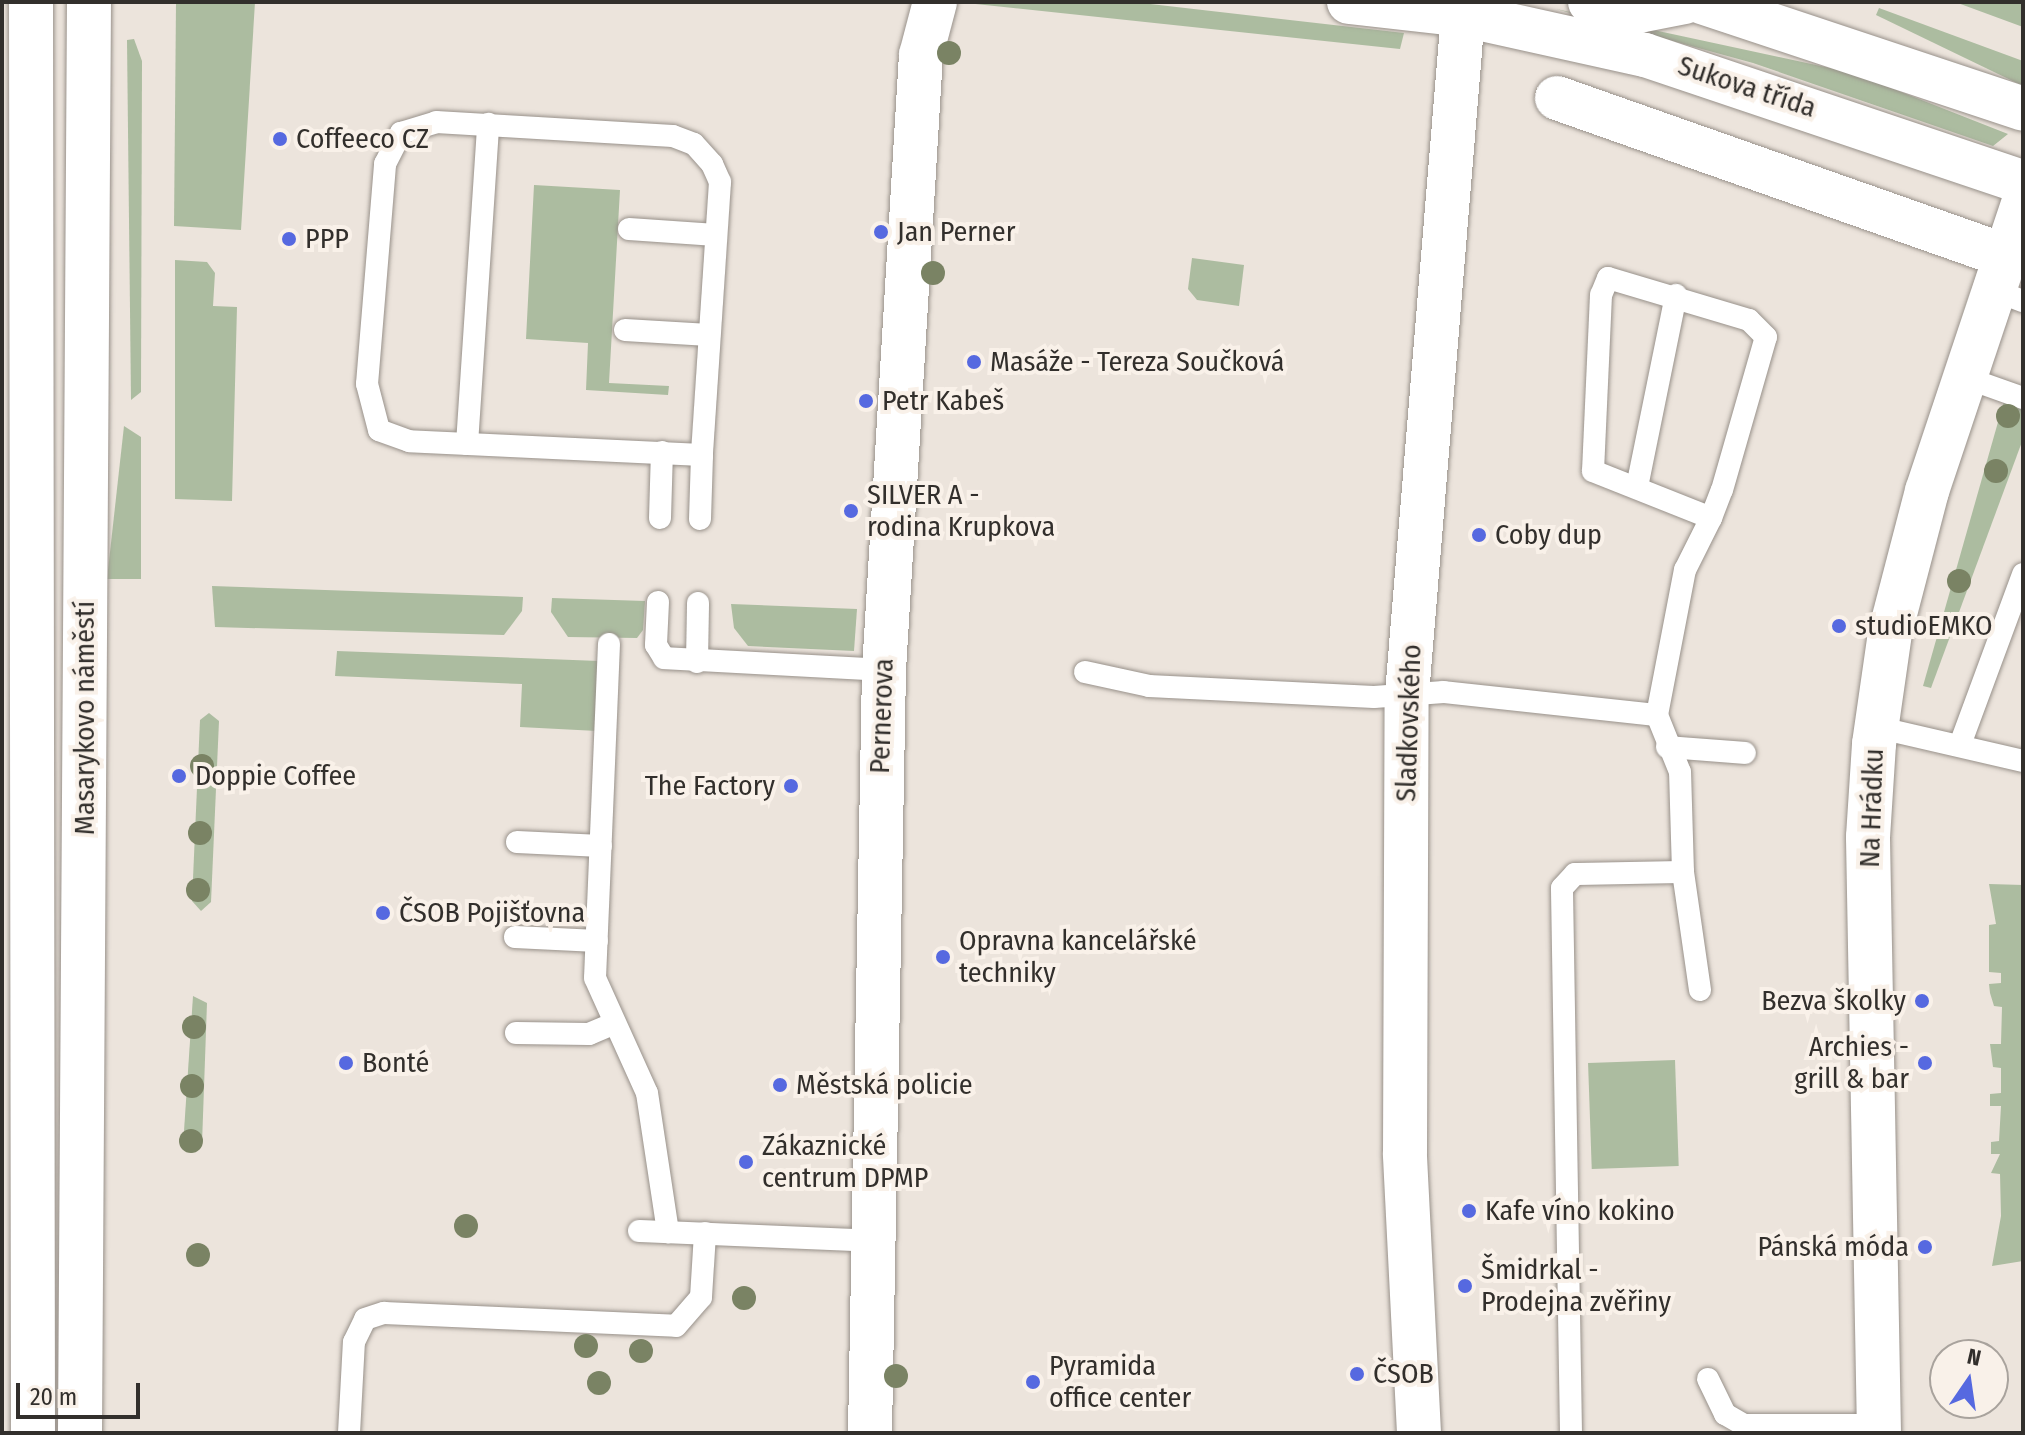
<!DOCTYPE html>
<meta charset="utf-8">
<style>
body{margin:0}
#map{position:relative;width:2025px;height:1435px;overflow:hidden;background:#ece4dc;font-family:"Fira Sans Condensed",sans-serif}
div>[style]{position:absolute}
.green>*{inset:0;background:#acbca0;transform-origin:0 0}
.roads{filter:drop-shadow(0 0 2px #98918a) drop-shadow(0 0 2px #98918a)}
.lane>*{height:22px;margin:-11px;padding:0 11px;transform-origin:11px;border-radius:11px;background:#fff}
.street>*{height:44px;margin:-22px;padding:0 22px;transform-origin:22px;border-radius:22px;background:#fff}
.secondary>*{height:44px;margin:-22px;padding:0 22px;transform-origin:22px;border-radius:22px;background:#fff}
.trees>*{width:24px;height:24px;margin:-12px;border-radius:50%;background:#7a8364}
.dots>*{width:22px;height:22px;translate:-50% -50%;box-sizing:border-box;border:4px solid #f9f1e9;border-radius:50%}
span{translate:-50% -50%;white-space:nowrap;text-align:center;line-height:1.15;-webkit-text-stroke:8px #f9f1e9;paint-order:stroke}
.street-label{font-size:28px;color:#322f2c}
.poi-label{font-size:28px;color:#322f2c}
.left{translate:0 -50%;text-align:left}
.right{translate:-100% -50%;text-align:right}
.frame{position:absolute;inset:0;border:4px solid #322f2c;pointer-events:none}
.north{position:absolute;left:1929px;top:1339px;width:80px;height:80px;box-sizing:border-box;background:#f9f1e9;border:2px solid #a9a39d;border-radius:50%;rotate:13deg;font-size:22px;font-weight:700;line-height:32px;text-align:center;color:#322f2c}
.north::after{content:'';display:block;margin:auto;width:28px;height:36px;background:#5669e0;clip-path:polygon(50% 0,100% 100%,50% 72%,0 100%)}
.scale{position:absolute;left:16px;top:1383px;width:124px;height:36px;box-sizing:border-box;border:4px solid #322f2c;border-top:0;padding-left:10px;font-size:24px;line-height:28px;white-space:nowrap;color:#322f2c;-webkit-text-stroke:6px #f9f1e9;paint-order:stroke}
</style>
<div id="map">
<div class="green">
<div style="clip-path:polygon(255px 2px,241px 230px,174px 226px,176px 3px)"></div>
<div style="clip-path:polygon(1133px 2px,1404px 33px,1400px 49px,966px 3px)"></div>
<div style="clip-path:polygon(1955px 2px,2023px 2px,2023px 27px)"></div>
<div style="clip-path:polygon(1879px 8px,2023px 61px,2023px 86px,1876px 15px)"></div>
<div style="clip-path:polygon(1556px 9px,1853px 73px,2008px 134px,1993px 146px,1753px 63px)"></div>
<div style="clip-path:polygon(134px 39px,142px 61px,141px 392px,131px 400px,127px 40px)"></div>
<div style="clip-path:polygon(534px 185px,620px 190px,609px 383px,669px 386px,668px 395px,586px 390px,588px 343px,526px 339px)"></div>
<div style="clip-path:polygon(1192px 258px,1244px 265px,1239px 306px,1197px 300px,1188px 289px)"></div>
<div style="clip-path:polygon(175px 260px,207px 262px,215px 273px,213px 306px,237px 307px,232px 501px,175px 499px)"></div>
<div style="clip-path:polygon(2004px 401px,2023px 407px,2023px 439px,1931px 688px,1923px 686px)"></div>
<div style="clip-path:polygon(124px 426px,141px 437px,141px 579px,107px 579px)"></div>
<div style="clip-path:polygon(212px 586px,523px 597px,522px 611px,504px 635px,215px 627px)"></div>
<div style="clip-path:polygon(552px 598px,645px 601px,643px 630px,637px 638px,568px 637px,551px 612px)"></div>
<div style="clip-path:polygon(731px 604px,857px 609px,854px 651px,748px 646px,734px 628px)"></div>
<div style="clip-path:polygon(337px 651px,599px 661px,597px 731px,520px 727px,522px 684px,335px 676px)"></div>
<div style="clip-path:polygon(209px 713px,219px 721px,211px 902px,201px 911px,192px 901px,200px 720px)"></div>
<div style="clip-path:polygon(1989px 884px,2023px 885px,2023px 1261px,1992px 1266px,2001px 1216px,2000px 1174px,1991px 1173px,2000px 1154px,1991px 1154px,1991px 1142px,1999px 1141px,2001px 1106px,1990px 1106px,1990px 1094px,2001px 1093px,2001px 1068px,1993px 1067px,1990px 1044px,2001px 1044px,2002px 1007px,1994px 1006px,1990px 993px,1989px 984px,2001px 983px,2001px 973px,1989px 972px,1989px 925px,1996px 924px)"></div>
<div style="clip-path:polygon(193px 996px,207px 1003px,202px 1144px,192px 1153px,183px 1146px)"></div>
<div style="left:1675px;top:1060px;width:106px;height:87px;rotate:88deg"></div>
</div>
<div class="roads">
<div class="lane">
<div style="left:436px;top:122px;width:237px;rotate:3.4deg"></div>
<div style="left:673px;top:136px;width:22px;rotate:21deg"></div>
<div style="left:694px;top:144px;width:27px;rotate:48deg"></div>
<div style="left:712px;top:164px;width:20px;rotate:66deg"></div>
<div style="left:720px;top:182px;width:274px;rotate:93.8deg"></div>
<div style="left:702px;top:455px;width:293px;rotate:-177.3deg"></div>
<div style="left:409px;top:441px;width:32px;rotate:-160deg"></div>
<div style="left:379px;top:430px;width:48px;rotate:-104.6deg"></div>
<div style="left:367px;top:384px;width:221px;rotate:-85.3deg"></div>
<div style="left:385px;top:164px;width:35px;rotate:-63deg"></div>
<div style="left:401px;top:133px;width:37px;rotate:-17deg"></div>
<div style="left:629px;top:229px;width:87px;rotate:3.9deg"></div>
<div style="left:1994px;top:290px;width:31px;rotate:21deg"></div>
<div style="left:625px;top:330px;width:84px;rotate:3.4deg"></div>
<div style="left:1964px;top:377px;width:63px;rotate:19.6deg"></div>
<div style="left:467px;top:444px;width:321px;rotate:-86.2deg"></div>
<div style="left:1637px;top:487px;width:196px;rotate:-78.5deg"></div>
<div style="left:660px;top:518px;width:66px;rotate:-88.3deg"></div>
<div style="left:700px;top:519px;width:64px;rotate:-88.2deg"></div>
<div style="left:658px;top:602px;width:43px;rotate:92.7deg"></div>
<div style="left:656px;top:645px;width:15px;rotate:58deg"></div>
<div style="left:664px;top:658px;width:220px;rotate:3.1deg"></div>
<div style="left:609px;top:644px;width:334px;rotate:92.4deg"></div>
<div style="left:595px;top:978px;width:126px;rotate:65.7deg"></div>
<div style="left:647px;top:1093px;width:141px;rotate:81.4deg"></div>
<div style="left:697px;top:662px;width:59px;rotate:-89deg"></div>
<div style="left:1085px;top:672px;width:66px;rotate:12.3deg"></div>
<div style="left:1149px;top:686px;width:225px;rotate:2.8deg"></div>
<div style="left:1374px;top:697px;width:70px;rotate:-4.1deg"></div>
<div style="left:1444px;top:692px;width:214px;rotate:6.2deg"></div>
<div style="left:1876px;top:727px;width:151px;rotate:13deg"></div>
<div style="left:1961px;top:742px;width:179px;rotate:-69.7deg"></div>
<div style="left:1667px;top:747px;width:78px;rotate:4.4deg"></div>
<div style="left:517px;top:842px;width:84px;rotate:2.7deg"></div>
<div style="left:515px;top:937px;width:82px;rotate:2.8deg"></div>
<div style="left:1700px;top:990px;width:119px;rotate:-98.2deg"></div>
<div style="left:1683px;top:872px;width:100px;rotate:-91.7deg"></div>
<div style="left:1680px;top:772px;width:61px;rotate:-112deg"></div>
<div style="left:1657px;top:715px;width:148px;rotate:-79.1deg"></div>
<div style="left:1685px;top:570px;width:58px;rotate:-63.4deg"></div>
<div style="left:1711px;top:518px;width:30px;rotate:-69deg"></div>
<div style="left:1722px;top:490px;width:159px;rotate:-74deg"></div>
<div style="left:1766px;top:337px;width:24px;rotate:-135deg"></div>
<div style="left:1749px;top:320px;width:147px;rotate:-163.4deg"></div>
<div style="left:1608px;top:278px;width:18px;rotate:112deg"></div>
<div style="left:1601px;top:295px;width:176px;rotate:92.6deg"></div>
<div style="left:1593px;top:471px;width:127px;rotate:21.7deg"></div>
<div style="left:516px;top:1033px;width:73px;rotate:0.8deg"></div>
<div style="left:589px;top:1034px;width:26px;rotate:-23deg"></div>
<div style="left:639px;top:1231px;width:234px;rotate:2.4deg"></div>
<div style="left:1708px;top:1379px;width:39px;rotate:64deg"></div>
<div style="left:1725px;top:1414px;width:22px;rotate:30deg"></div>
<div style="left:1744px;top:1425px;width:135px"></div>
<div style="left:349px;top:1433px;width:91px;rotate:-86.9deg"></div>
<div style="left:354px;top:1342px;width:25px;rotate:-64deg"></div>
<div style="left:365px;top:1319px;width:20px;rotate:-18deg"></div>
<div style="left:384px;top:1313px;width:292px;rotate:2.5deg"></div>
<div style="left:676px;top:1326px;width:38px;rotate:-49deg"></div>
<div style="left:701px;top:1297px;width:64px;rotate:-86.4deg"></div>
<div style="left:1571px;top:1433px;width:545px;rotate:-90.95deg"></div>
<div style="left:1562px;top:888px;width:19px;rotate:-47deg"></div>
<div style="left:1575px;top:874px;width:108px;rotate:-1.1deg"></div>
</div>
<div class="street">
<div style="left:1590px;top:2px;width:50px;rotate:10.4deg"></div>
<div style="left:1639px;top:11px;width:47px;rotate:-11.1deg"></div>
<div style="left:1557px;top:98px;width:476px;rotate:19.4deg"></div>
<div style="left:870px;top:1433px;width:763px;rotate:-88.95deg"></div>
<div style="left:884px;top:670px;width:616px;rotate:-86.56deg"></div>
<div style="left:921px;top:55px;width:55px;rotate:-75.2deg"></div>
<div style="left:1419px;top:1433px;width:280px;rotate:-92.9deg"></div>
<div style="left:1405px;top:1153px;width:459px;rotate:-89.8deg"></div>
<div style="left:1407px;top:694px;width:694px;rotate:-85.29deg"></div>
<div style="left:1879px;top:1433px;width:596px;rotate:-91.06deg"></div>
<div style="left:1868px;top:837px;width:93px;rotate:-86.3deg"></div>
<div style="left:1874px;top:744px;width:112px;rotate:-81.8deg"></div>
<div style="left:1890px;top:633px;width:147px;rotate:-75.4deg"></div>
<div style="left:1927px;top:491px;width:303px;rotate:-71.5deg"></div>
</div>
<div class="secondary">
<div style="left:31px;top:2px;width:1431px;rotate:89.92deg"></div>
<div style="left:1349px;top:2px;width:116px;rotate:6.4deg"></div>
<div style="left:1464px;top:15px;width:185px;rotate:12.5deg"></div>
<div style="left:1645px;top:55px;width:399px;rotate:18.6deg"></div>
<div style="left:1702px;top:2px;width:338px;rotate:18.4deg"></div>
<div style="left:80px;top:1433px;width:1431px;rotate:-89.64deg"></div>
</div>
</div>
<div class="trees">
<div style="left:949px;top:53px"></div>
<div style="left:933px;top:273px"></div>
<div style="left:2008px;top:416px"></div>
<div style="left:1996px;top:471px"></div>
<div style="left:1959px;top:581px"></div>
<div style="left:1945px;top:624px"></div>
<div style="left:202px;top:766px"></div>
<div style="left:200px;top:833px"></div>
<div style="left:198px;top:890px"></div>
<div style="left:194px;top:1027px"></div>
<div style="left:192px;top:1086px"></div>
<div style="left:191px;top:1141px"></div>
<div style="left:466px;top:1226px"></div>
<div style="left:198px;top:1255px"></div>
<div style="left:744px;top:1298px"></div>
<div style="left:586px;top:1346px"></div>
<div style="left:641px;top:1351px"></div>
<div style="left:896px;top:1376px"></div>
<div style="left:599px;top:1383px"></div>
</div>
<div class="dots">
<div style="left:280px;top:139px;background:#5669e0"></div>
<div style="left:881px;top:232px;background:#5669e0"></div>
<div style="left:289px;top:239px;background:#5669e0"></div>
<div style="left:974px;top:362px;background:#5669e0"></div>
<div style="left:866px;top:401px;background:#5669e0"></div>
<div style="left:851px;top:511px;background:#5669e0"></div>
<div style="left:1479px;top:535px;background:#5669e0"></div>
<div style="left:1839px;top:626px;background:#5669e0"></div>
<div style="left:179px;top:776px;background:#5669e0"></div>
<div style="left:791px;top:786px;background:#5669e0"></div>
<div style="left:383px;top:913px;background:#5669e0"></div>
<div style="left:943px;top:957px;background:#5669e0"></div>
<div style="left:1922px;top:1001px;background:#5669e0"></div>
<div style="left:346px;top:1063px;background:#5669e0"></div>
<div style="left:1925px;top:1063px;background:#5669e0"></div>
<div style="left:780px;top:1085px;background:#5669e0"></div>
<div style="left:746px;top:1162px;background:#5669e0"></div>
<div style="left:1469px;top:1211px;background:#5669e0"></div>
<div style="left:1925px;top:1247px;background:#5669e0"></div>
<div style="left:1465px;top:1286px;background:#5669e0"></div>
<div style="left:1357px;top:1374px;background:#5669e0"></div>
<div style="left:1033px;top:1382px;background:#5669e0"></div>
</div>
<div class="street-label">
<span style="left:1747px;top:87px;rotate:18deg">Sukova třída</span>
<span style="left:882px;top:716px;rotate:-88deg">Pernerova</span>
<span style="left:85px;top:718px;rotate:-90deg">Masarykovo náměstí</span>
<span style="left:1409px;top:723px;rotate:-88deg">Sladkovského</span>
<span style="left:1872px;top:808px;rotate:-88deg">Na Hrádku</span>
</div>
<div class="poi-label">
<span class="left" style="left:296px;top:139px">Coffeeco CZ</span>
<span class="left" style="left:897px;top:232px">Jan Perner</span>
<span class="left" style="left:305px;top:239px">PPP</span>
<span class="left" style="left:990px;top:362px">Masáže - Tereza Součková</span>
<span class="left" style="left:882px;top:401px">Petr Kabeš</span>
<span class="left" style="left:867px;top:511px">SILVER A -<br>rodina Krupkova</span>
<span class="left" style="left:1495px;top:535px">Coby dup</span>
<span class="left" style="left:1855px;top:626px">studioEMKO</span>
<span class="left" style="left:195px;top:776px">Doppie Coffee</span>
<span class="right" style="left:775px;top:786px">The Factory</span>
<span class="left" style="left:399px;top:913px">ČSOB Pojišťovna</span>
<span class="left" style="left:959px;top:957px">Opravna kancelářské<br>techniky</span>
<span class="right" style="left:1906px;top:1001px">Bezva školky</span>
<span class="right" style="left:1909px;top:1063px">Archies -<br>grill &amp; bar</span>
<span class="left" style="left:362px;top:1063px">Bonté</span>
<span class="left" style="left:796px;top:1085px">Městská policie</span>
<span class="left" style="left:762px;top:1162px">Zákaznické<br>centrum DPMP</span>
<span class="left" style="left:1485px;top:1211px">Kafe víno kokino</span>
<span class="right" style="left:1909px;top:1247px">Pánská móda</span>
<span class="left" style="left:1481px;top:1286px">Šmidrkal -<br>Prodejna zvěřiny</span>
<span class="left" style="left:1049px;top:1382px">Pyramida<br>office center</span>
<span class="left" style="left:1373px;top:1374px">ČSOB</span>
</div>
<div class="frame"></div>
<div class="north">N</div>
<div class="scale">20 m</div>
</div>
